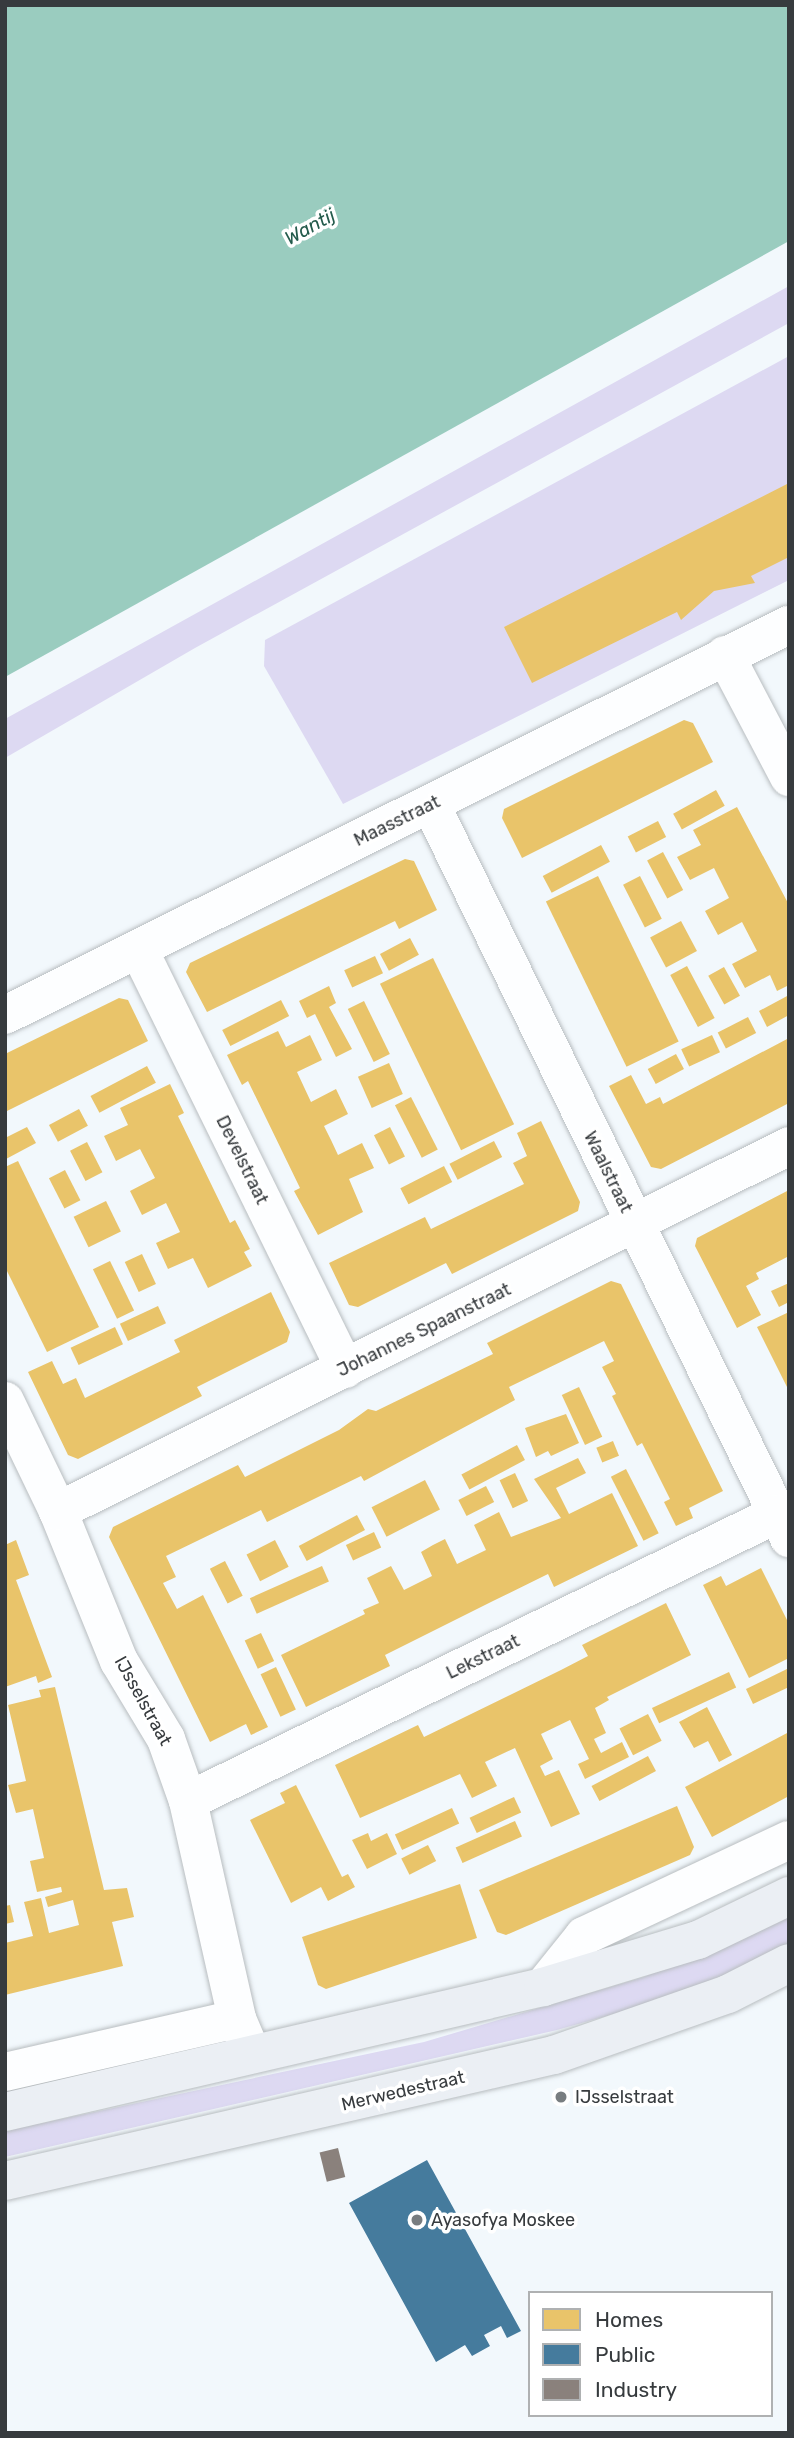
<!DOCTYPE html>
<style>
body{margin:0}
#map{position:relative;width:794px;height:2438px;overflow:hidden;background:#f2f8fc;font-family:Rubik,sans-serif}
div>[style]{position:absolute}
.green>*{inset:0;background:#ddd9f2}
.water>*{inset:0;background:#9accbf}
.homes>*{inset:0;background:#e9c46a;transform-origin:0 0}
.public>*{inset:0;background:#457b9d}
.industry>*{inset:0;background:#8a817c;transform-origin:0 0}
.roads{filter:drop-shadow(0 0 2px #b8bdc0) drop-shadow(0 0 2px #b8bdc0)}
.minor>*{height:38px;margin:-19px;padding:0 19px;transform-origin:19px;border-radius:19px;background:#fdfeff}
.major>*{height:38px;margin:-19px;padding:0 19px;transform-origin:19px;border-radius:19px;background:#ebeff4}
.dots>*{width:19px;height:19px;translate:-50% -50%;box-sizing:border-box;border:4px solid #fff;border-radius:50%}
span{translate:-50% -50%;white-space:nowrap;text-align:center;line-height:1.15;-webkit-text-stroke:7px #fff;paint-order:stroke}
.street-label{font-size:18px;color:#373b3e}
.poi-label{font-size:18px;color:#373b3e}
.left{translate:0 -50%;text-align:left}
.water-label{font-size:19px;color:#245b4c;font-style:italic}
.frame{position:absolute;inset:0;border:7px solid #373b3e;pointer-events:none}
.legend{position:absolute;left:528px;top:2291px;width:245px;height:126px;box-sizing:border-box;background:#fff;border:2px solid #afb1b2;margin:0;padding:9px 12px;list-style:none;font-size:21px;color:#373b3e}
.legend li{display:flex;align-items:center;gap:14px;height:35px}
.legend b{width:35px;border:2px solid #afb1b2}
</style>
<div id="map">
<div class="green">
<div style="clip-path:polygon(789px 286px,789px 323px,195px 648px,5px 758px,5px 719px)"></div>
<div style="clip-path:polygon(789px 356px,789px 580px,343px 804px,264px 666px,265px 640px)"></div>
<div style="clip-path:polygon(789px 1909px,789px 1950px,684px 1994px,557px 2030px,5px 2157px,5px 2131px,424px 2042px,644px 1977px)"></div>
</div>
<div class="water">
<div style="clip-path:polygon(5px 5px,789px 5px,789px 241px,5px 677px)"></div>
</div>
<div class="homes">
<div style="clip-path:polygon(789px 483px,789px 557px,751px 576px,755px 583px,714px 591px,681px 620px,677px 612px,532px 683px,504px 627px)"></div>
<div style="clip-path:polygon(684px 720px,693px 723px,713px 762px,522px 858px,502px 818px,504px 809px)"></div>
<div style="left:716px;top:790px;width:18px;height:49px;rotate:61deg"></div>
<div style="clip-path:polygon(737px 807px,789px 905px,789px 985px,777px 991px,770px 975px,745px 988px,732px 964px,757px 951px,742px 922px,718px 935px,705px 911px,729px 898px,714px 868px,690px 880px,677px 857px,701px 845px,693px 830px)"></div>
<div style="left:658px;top:821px;width:18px;height:34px;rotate:63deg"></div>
<div style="left:601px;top:845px;width:19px;height:66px;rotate:62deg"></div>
<div style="left:663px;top:852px;width:43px;height:18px;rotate:62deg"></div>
<div style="clip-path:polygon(405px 859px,414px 861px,437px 910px,399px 929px,395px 921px,207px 1012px,186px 972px,190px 963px)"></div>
<div style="left:598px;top:876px;width:184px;height:58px;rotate:64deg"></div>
<div style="left:640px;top:876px;width:48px;height:19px;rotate:63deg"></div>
<div style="left:681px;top:921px;width:34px;height:35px;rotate:62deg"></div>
<div style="left:410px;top:938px;width:19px;height:34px;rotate:62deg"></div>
<div style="left:375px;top:956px;width:19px;height:34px;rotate:65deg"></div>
<div style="left:433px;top:958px;width:185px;height:59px;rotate:64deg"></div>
<div style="left:687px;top:966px;width:59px;height:19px;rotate:62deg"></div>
<div style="left:724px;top:967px;width:33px;height:18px;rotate:61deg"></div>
<div style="clip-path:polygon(329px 986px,336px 1003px,329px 1007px,352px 1049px,336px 1057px,315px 1014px,307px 1018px,299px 1001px)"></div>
<div style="clip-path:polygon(789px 995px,789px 1015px,767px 1027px,759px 1011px)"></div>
<div style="clip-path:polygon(119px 998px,128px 1000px,148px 1041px,5px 1112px,5px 1054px)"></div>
<div style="left:281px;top:1000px;width:18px;height:66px;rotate:63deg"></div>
<div style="left:364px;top:1001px;width:59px;height:18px;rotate:64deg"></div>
<div style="left:748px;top:1017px;width:18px;height:34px;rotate:63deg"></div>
<div style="clip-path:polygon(278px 1031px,286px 1047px,310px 1035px,322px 1060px,297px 1072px,311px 1102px,336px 1089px,348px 1114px,324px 1126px,331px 1140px,338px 1155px,362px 1143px,374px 1168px,349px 1179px,363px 1212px,318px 1235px,294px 1191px,300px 1188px,248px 1081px,242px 1085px,227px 1055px)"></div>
<div style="left:712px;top:1035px;width:19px;height:34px;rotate:65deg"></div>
<div style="clip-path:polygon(789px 1038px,789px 1103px,661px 1169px,651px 1167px,609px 1086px,631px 1075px,646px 1104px,660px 1097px,663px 1104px)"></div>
<div style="left:676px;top:1054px;width:17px;height:32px;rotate:62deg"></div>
<div style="left:389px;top:1063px;width:34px;height:34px;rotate:66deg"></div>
<div style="left:147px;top:1066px;width:19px;height:64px;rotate:62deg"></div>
<div style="clip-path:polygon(170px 1084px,184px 1113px,178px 1116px,230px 1223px,235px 1220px,250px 1249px,244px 1252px,252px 1266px,208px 1288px,193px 1258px,168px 1269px,156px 1243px,180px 1232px,166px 1203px,142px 1215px,130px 1191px,155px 1178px,140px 1149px,116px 1161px,104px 1136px,128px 1125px,120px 1108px)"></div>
<div style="left:411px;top:1097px;width:59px;height:18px;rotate:63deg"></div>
<div style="left:79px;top:1109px;width:19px;height:34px;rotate:62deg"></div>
<div style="clip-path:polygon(541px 1121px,580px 1202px,578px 1211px,452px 1274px,446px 1263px,358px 1307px,349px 1305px,329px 1263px,425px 1217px,431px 1229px,524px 1184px,513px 1163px,527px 1156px,517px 1133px)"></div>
<div style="clip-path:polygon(27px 1127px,36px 1143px,6px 1159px,5px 1138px)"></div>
<div style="left:390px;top:1127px;width:33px;height:18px;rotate:63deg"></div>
<div style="left:494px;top:1141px;width:18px;height:50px;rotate:63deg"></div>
<div style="left:87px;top:1142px;width:34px;height:19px;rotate:63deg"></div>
<div style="clip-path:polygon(18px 1161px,99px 1327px,47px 1352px,5px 1267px,5px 1167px)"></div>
<div style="left:444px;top:1166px;width:18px;height:49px;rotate:63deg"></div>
<div style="left:65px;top:1170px;width:34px;height:18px;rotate:63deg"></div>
<div style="clip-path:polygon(789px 1190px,789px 1256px,756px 1273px,759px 1279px,746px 1286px,761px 1315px,737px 1328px,695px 1246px,697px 1238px)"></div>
<div style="left:106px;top:1201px;width:34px;height:36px;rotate:64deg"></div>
<div style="left:142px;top:1254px;width:33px;height:19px;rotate:65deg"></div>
<div style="left:110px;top:1261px;width:55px;height:19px;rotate:64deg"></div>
<div style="clip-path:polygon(611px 1281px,621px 1284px,723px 1491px,689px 1508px,693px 1518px,676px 1526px,664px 1502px,670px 1499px,642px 1443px,637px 1446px,612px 1396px,616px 1394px,602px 1367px,614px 1361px,604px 1341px,509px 1387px,515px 1400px,364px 1481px,361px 1476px,267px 1522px,261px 1510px,166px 1556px,176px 1577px,163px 1583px,177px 1609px,203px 1595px,268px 1727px,251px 1735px,246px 1724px,210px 1742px,109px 1537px,113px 1527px,238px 1465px,245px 1477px,339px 1430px,368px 1409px,376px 1411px,493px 1354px,487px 1343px)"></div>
<div style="clip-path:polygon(789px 1283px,789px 1302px,779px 1307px,771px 1291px)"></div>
<div style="clip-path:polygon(271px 1292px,290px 1332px,287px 1342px,197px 1387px,202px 1396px,78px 1459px,68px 1455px,28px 1372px,52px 1361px,63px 1384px,76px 1378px,85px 1398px,180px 1352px,174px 1340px)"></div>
<div style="left:158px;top:1306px;width:19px;height:42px;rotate:65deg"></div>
<div style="clip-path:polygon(789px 1312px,789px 1391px,757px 1327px)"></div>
<div style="left:115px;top:1327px;width:19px;height:49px;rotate:65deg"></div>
<div style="left:579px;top:1387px;width:55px;height:19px;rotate:65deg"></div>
<div style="clip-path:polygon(566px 1414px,579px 1443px,551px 1456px,548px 1451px,536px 1457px,525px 1428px)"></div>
<div style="left:613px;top:1441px;width:16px;height:18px;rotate:68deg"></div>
<div style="left:517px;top:1445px;width:17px;height:63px;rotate:62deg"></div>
<div style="clip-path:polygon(578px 1458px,586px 1473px,556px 1488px,569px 1514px,612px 1493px,638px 1546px,554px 1587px,548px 1574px,493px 1601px,385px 1655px,390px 1666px,306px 1707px,281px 1655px,365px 1614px,363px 1610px,379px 1603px,367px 1578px,391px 1566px,404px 1590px,432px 1576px,421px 1552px,433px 1545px,445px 1539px,457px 1564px,486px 1550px,474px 1525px,499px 1512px,511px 1537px,561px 1518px,534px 1479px)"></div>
<div style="left:626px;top:1469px;width:72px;height:17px;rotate:63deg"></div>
<div style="left:515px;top:1473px;width:31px;height:17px;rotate:65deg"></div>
<div style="left:425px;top:1480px;width:33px;height:60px;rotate:63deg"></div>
<div style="left:486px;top:1486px;width:18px;height:31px;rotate:63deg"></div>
<div style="left:357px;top:1515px;width:17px;height:66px;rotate:62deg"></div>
<div style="left:374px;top:1532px;width:17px;height:31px;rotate:65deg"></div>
<div style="clip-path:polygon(16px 1540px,29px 1575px,16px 1580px,52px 1677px,38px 1683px,36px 1676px,5px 1687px,5px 1545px)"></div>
<div style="left:275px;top:1540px;width:30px;height:32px;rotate:63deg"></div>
<div style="left:225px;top:1561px;width:39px;height:17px;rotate:63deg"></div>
<div style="left:322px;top:1566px;width:17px;height:79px;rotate:66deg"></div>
<div style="clip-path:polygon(761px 1568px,789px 1624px,789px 1658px,749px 1678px,703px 1585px,721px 1576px,726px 1586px)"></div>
<div style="clip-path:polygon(666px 1603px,691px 1655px,607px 1697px,609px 1700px,595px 1708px,606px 1733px,594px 1739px,601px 1753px,622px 1742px,629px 1757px,585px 1779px,578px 1764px,589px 1759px,570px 1720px,541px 1734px,553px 1759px,540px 1766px,545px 1776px,559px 1770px,580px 1814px,551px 1827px,515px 1748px,485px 1762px,497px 1786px,472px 1798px,460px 1774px,360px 1818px,335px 1765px,418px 1725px,424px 1737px,561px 1670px,588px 1656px,582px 1645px)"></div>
<div style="left:261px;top:1633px;width:31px;height:18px;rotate:65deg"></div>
<div style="left:276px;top:1667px;width:47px;height:17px;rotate:65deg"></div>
<div style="clip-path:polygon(789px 1668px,789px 1687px,753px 1704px,746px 1689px)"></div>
<div style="left:729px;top:1672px;width:17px;height:85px;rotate:65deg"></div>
<div style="clip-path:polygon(55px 1687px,104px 1890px,127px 1888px,134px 1917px,112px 1922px,123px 1966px,5px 1995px,5px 1943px,33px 1936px,24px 1902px,41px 1898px,49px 1933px,79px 1925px,73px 1900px,48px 1907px,45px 1897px,62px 1892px,61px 1887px,37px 1892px,30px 1861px,44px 1858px,33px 1809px,16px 1813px,8px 1785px,26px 1781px,8px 1705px,41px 1697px,39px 1690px)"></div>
<div style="clip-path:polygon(707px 1707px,732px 1755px,719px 1762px,708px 1741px,694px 1748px,679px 1722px)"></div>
<div style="left:648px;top:1714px;width:30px;height:32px;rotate:63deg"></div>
<div style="clip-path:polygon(789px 1732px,789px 1796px,712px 1837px,685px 1787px)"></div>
<div style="left:648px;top:1756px;width:17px;height:64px;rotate:62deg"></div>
<div style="clip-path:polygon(296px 1785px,342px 1877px,348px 1874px,355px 1887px,328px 1901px,321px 1887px,291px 1903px,250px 1820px,285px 1803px,280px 1793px)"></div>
<div style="left:514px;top:1797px;width:17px;height:49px;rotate:65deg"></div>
<div style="clip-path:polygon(677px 1806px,694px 1847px,690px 1855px,506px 1935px,497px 1932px,479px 1890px)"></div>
<div style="left:452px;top:1808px;width:17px;height:63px;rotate:65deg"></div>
<div style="left:515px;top:1821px;width:17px;height:65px;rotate:66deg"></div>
<div style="clip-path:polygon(368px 1833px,371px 1841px,387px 1833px,397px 1854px,367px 1869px,352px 1840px)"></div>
<div style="left:428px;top:1845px;width:18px;height:30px;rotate:63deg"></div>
<div style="clip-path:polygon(460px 1884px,477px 1938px,326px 1989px,318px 1985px,302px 1937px)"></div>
<div style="clip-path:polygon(10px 1905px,14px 1922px,5px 1924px,5px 1906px)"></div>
</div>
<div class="public">
<div style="clip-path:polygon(427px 2160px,521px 2331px,507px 2338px,501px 2326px,484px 2335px,490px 2346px,472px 2356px,465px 2345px,436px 2362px,349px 2203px)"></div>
</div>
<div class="industry">
<div style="left:338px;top:2148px;width:30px;height:19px;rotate:76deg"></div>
</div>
<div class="roads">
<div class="minor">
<div style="left:725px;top:655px;width:138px;rotate:62.3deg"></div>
<div style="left:431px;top:805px;width:816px;rotate:63.97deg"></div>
<div style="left:139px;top:950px;width:467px;rotate:63.8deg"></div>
<div style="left:5px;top:1015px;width:876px;rotate:-26.45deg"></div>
<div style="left:5px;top:1401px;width:122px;rotate:64.3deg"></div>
<div style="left:58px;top:1511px;width:162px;rotate:67.9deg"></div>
<div style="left:119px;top:1661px;width:91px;rotate:58.9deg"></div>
<div style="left:166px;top:1739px;width:66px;rotate:70.5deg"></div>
<div style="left:188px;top:1801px;width:223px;rotate:77.3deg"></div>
<div style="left:237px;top:2019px;width:38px;rotate:67deg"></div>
<div style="left:58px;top:1511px;width:817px;rotate:-26.53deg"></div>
<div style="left:188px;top:1801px;width:655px;rotate:-25.98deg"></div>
<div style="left:543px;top:1987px;width:65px;rotate:-51.2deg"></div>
<div style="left:584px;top:1936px;width:226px;rotate:-25.1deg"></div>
<div style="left:5px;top:2072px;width:238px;rotate:-12.9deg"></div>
</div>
<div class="major">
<div style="left:5px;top:2112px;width:552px;rotate:-13.08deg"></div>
<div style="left:543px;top:1987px;width:162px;rotate:-16.9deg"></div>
<div style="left:698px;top:1940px;width:101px;rotate:-25.8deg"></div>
<div style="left:5px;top:2181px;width:563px;rotate:-12.93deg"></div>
<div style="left:554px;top:2055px;width:184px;rotate:-19.3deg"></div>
<div style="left:728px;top:1994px;width:68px;rotate:-26.9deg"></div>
</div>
</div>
<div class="dots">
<div style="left:561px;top:2097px;background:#787d80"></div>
<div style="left:417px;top:2220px;background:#787d80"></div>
</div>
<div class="street-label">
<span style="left:397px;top:821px;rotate:-26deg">Maasstraat</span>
<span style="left:242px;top:1160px;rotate:64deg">Develstraat</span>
<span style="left:608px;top:1172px;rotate:64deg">Waalstraat</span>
<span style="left:424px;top:1330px;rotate:-26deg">Johannes Spaanstraat</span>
<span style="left:483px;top:1657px;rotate:-26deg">Lekstraat</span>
<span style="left:143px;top:1701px;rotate:61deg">IJsselstraat</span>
<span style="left:403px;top:2091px;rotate:-13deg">Merwedestraat</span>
</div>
<div class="poi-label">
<span class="left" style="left:575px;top:2097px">IJsselstraat</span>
<span class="left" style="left:431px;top:2220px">Ayasofya Moskee</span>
</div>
<div class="water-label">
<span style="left:310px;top:227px;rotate:-29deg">Wantij</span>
</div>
<div class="frame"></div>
<ul class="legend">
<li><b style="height:19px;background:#e9c46a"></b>Homes</li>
<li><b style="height:19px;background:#457b9d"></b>Public</li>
<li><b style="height:19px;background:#8a817c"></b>Industry</li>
</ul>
</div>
